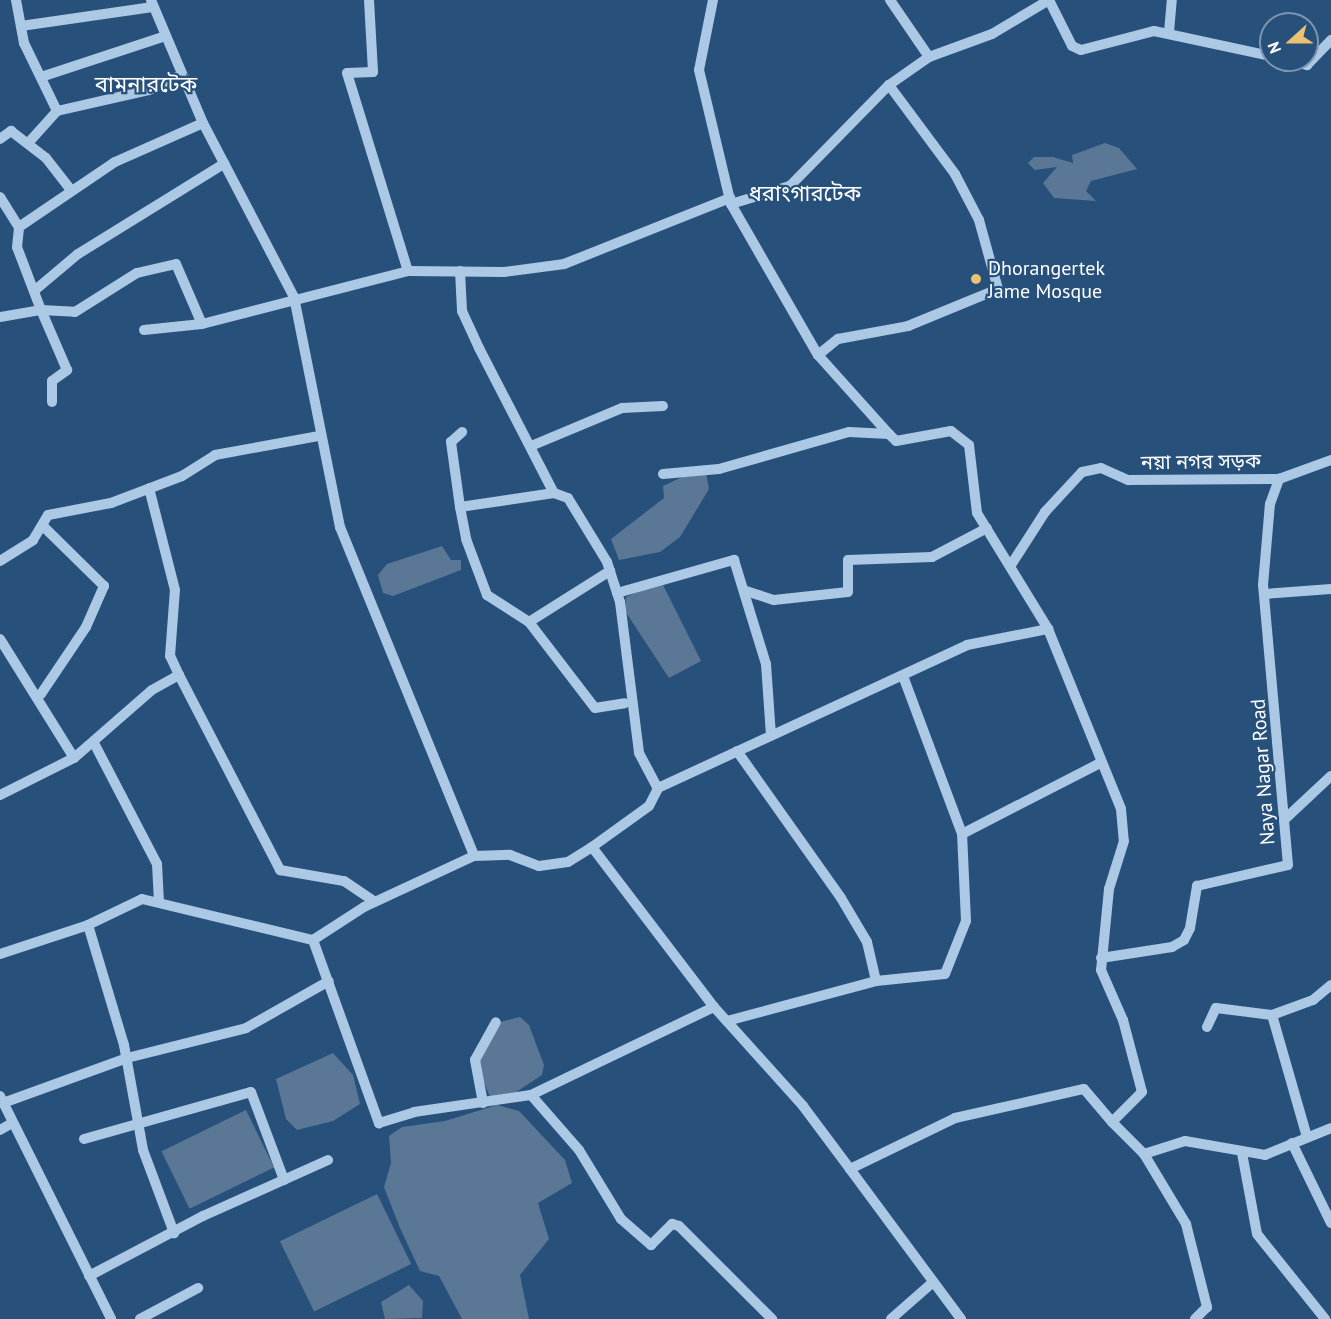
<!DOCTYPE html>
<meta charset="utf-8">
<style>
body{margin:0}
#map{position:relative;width:1331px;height:1319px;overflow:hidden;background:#27507b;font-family:"PT Sans","Noto Sans Bengali",sans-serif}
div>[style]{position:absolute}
.water>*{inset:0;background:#5a7796;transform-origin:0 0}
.minor>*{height:10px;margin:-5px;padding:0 5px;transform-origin:5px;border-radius:5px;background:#abc8e4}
.dots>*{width:16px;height:16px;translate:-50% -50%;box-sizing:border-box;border:3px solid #27507b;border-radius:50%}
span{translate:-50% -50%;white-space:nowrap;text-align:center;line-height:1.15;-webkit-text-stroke:4.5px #27507b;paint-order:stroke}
.poi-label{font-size:20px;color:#fff}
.left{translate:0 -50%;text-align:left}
.street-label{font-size:20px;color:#fff}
.quarter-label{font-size:22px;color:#fff}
.north{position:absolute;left:1259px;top:12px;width:60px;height:60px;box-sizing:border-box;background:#27507b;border:2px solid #7d96b0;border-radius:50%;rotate:249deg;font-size:16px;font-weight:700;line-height:24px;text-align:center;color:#fff}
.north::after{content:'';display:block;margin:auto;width:21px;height:27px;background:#ebc272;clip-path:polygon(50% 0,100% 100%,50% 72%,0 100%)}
</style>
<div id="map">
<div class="water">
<div style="clip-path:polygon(1105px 143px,1119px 148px,1137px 169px,1091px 181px,1086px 191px,1096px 201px,1054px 198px,1043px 183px,1057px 167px,1035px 170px,1028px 163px,1034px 157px,1053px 157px,1073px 163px,1072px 155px)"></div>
<div style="clip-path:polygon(706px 473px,709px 489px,680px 537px,660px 552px,619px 560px,611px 539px,664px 498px,663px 486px,686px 475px)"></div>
<div style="clip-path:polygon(442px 546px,451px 560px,461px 560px,461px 570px,393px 596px,383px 593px,378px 575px,387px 564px)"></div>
<div style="clip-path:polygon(661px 581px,701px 661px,669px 678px,625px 611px,626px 597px)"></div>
<div style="clip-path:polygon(520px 1017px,529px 1025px,544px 1065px,542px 1075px,516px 1092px,490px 1097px,477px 1065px,500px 1022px)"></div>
<div style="clip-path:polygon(333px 1053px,353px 1075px,360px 1104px,333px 1121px,297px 1130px,286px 1119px,276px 1079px)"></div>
<div style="clip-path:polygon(497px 1105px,519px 1111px,565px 1160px,572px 1183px,538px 1203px,549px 1239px,520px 1275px,529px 1319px,462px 1319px,439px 1276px,420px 1271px,400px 1228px,384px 1187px,391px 1163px,389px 1136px,402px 1127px,445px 1121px)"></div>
<div style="left:246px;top:1110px;width:64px;height:94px;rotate:64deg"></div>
<div style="left:377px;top:1194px;width:78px;height:108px;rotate:64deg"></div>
<div style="clip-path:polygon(409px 1285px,423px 1301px,422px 1318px,385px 1319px,381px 1302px)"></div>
</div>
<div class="minor">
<div style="left:16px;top:0;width:44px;rotate:79.5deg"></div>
<div style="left:24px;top:43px;width:76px;rotate:64.1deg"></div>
<div style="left:57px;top:111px;width:40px;rotate:132deg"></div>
<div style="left:151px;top:0;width:134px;rotate:67.1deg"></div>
<div style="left:203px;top:123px;width:196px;rotate:62.4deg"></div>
<div style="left:294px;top:297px;width:235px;rotate:78.7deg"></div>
<div style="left:340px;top:527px;width:355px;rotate:67.8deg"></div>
<div style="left:369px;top:0;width:72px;rotate:86.8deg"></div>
<div style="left:373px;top:72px;width:26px;rotate:178deg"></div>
<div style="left:347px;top:73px;width:207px;rotate:72.9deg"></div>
<div style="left:713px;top:0;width:71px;rotate:101.3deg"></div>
<div style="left:699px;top:70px;width:138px;rotate:76.6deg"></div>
<div style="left:731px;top:204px;width:174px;rotate:60.1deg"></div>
<div style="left:818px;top:355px;width:106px;rotate:48.1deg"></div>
<div style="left:889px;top:434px;width:10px;rotate:45deg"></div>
<div style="left:896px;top:441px;width:56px;rotate:-10.3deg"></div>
<div style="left:951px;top:431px;width:23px;rotate:38deg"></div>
<div style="left:969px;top:445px;width:68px;rotate:83.3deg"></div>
<div style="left:977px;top:513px;width:136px;rotate:58.5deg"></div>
<div style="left:1048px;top:629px;width:194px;rotate:67.9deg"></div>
<div style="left:1121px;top:809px;width:32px;rotate:85deg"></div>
<div style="left:1124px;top:841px;width:50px;rotate:107.4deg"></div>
<div style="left:1109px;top:889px;width:81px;rotate:95.6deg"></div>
<div style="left:1101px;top:970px;width:55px;rotate:66.3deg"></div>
<div style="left:1123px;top:1020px;width:74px;rotate:75.2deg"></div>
<div style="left:1142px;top:1092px;width:42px;rotate:135deg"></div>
<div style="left:1112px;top:1122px;width:45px;rotate:45deg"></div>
<div style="left:1144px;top:1154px;width:43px;rotate:-17.6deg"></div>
<div style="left:1185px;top:1141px;width:81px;rotate:9.9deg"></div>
<div style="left:1265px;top:1155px;width:71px;rotate:-22.2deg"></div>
<div style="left:890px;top:0;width:69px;rotate:55.6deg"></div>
<div style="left:1049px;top:0;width:51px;rotate:63.4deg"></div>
<div style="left:1072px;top:46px;width:10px;rotate:24deg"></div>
<div style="left:1081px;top:50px;width:75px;rotate:-14.6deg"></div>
<div style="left:1154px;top:31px;width:120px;rotate:12.1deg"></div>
<div style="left:21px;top:26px;width:133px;rotate:-8.2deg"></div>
<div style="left:1169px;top:32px;width:32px;rotate:-85deg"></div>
<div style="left:1288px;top:60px;width:20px;rotate:15deg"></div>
<div style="left:1307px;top:65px;width:35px;rotate:-46deg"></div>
<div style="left:41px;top:77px;width:128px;rotate:-18.2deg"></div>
<div style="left:57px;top:111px;width:94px;rotate:-12.9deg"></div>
<div style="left:149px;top:90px;width:35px;rotate:-25deg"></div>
<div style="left:0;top:139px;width:14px;rotate:-36deg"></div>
<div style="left:11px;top:131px;width:44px;rotate:37.6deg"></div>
<div style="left:46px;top:158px;width:41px;rotate:52deg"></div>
<div style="left:0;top:197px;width:36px;rotate:58deg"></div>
<div style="left:731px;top:204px;width:62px;rotate:-17deg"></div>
<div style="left:790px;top:186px;width:141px;rotate:-45.6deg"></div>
<div style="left:889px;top:85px;width:49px;rotate:-35deg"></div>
<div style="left:929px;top:57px;width:67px;rotate:-20.1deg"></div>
<div style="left:992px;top:34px;width:66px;rotate:-30.8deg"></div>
<div style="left:460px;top:271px;width:40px;rotate:87.1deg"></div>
<div style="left:462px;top:311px;width:41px;rotate:65.3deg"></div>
<div style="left:479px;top:348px;width:163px;rotate:62.7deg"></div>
<div style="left:554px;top:493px;width:15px;rotate:20deg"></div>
<div style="left:568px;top:498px;width:75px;rotate:58.6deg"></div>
<div style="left:607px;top:562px;width:42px;rotate:72deg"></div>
<div style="left:620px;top:602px;width:152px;rotate:82.8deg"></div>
<div style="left:639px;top:753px;width:40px;rotate:62deg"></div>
<div style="left:34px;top:291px;width:57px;rotate:-40.1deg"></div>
<div style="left:78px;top:254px;width:172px;rotate:-31.7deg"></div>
<div style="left:0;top:317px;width:42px;rotate:-9.7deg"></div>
<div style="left:41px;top:310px;width:67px;rotate:-110.9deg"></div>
<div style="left:17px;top:247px;width:20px;rotate:-84deg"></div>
<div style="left:19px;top:227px;width:116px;rotate:-34.1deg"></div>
<div style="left:115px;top:162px;width:96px;rotate:-23.9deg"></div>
<div style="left:144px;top:330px;width:58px;rotate:-5.9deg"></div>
<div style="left:818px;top:355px;width:26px;rotate:-39deg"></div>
<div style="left:838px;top:339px;width:71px;rotate:-10.5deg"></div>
<div style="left:908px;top:326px;width:97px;rotate:-22.3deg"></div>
<div style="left:998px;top:289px;width:72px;rotate:-105.4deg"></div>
<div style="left:979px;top:220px;width:52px;rotate:-117.6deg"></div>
<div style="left:955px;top:174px;width:111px;rotate:-126.6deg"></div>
<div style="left:52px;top:402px;width:21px;rotate:-90deg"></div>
<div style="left:52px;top:381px;width:19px;rotate:-36deg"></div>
<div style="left:67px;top:370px;width:65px;rotate:-113.4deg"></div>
<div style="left:41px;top:310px;width:34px;rotate:3deg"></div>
<div style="left:75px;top:312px;width:73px;rotate:-32.2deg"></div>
<div style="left:137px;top:273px;width:40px;rotate:-13deg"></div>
<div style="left:176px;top:264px;width:65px;rotate:66.6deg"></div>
<div style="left:202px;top:324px;width:213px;rotate:-14.4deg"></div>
<div style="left:408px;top:271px;width:96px;rotate:0.6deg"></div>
<div style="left:504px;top:272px;width:61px;rotate:-7.6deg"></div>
<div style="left:564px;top:264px;width:179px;rotate:-21.7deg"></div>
<div style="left:531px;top:446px;width:99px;rotate:-22.7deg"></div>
<div style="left:622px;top:408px;width:41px;rotate:-2.8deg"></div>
<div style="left:663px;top:474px;width:56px;rotate:-5.1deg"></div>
<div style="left:719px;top:469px;width:135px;rotate:-15.9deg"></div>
<div style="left:849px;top:432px;width:40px;rotate:2.9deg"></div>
<div style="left:554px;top:493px;width:95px;rotate:171.5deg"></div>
<div style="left:460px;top:507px;width:33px;rotate:79deg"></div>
<div style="left:466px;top:539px;width:60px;rotate:69.4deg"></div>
<div style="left:487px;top:595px;width:50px;rotate:32.7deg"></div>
<div style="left:529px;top:622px;width:108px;rotate:52.5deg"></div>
<div style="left:595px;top:708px;width:30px;rotate:-9deg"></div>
<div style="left:460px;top:507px;width:66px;rotate:-97.9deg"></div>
<div style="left:451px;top:442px;width:15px;rotate:-42deg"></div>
<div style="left:0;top:561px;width:39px;rotate:-32deg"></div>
<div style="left:33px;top:540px;width:29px;rotate:-59deg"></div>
<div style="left:48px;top:515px;width:64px;rotate:-10.8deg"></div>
<div style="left:111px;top:503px;width:76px;rotate:-20.8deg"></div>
<div style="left:182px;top:476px;width:39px;rotate:-32deg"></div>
<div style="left:215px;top:455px;width:106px;rotate:-10.4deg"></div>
<div style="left:1011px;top:565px;width:63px;rotate:-57.3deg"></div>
<div style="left:1045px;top:512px;width:54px;rotate:-47.2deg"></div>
<div style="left:1082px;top:472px;width:19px;rotate:-12deg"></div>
<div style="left:1101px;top:468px;width:30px;rotate:24deg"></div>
<div style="left:1128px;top:480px;width:151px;rotate:-0.4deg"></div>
<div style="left:1279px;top:479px;width:55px;rotate:-20.1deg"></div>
<div style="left:746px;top:591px;width:29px;rotate:18deg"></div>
<div style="left:774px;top:600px;width:74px;rotate:-6.2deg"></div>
<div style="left:848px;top:592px;width:32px;rotate:-90deg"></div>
<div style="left:848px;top:560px;width:84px;rotate:-2deg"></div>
<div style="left:932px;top:557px;width:62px;rotate:-27.8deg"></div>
<div style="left:617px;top:593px;width:122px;rotate:-15.8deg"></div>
<div style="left:734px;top:560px;width:109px;rotate:72.9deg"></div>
<div style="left:766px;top:664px;width:71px;rotate:86deg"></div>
<div style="left:1264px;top:594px;width:67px;rotate:-4.3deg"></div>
<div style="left:529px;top:622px;width:96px;rotate:-32.2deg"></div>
<div style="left:0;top:639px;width:140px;rotate:58.1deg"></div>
<div style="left:179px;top:675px;width:220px;rotate:62.6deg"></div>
<div style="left:280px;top:870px;width:65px;rotate:9.8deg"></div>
<div style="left:344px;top:881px;width:37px;rotate:34deg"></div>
<div style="left:903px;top:676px;width:169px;rotate:69.5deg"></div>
<div style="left:41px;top:694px;width:81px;rotate:-56.1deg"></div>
<div style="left:86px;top:627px;width:45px;rotate:-66.3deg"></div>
<div style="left:104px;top:586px;width:84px;rotate:-135.5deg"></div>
<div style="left:94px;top:743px;width:136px;rotate:62.5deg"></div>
<div style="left:157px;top:864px;width:38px;rotate:87deg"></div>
<div style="left:737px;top:751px;width:180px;rotate:54.7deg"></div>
<div style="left:841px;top:898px;width:51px;rotate:59.4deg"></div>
<div style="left:867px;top:942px;width:40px;rotate:77deg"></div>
<div style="left:0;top:795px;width:83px;rotate:-26.6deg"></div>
<div style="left:74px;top:758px;width:103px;rotate:-41.1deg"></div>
<div style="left:152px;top:690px;width:31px;rotate:-29deg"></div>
<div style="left:179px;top:675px;width:21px;rotate:-115deg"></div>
<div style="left:170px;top:656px;width:66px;rotate:-85.7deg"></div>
<div style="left:175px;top:590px;width:105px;rotate:-104.3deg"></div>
<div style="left:1285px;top:819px;width:63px;rotate:-43.1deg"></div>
<div style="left:592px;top:847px;width:70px;rotate:-35.7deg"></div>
<div style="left:649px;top:806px;width:20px;rotate:-63deg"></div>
<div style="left:658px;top:788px;width:340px;rotate:-24.8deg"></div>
<div style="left:967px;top:645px;width:83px;rotate:-11.2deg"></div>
<div style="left:88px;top:925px;width:125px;rotate:73.3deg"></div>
<div style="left:124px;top:1045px;width:107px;rotate:79.7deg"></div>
<div style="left:143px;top:1150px;width:89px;rotate:69.5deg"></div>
<div style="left:313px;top:940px;width:195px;rotate:70.2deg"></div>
<div style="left:379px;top:1123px;width:37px;rotate:-17deg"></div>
<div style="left:414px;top:1112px;width:118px;rotate:-8.3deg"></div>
<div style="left:531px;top:1095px;width:73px;rotate:48.9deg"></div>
<div style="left:579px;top:1150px;width:81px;rotate:58.7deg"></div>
<div style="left:621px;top:1219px;width:40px;rotate:41deg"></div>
<div style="left:651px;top:1245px;width:30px;rotate:-45deg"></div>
<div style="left:672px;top:1224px;width:7px;rotate:16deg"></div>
<div style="left:679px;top:1226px;width:132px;rotate:45deg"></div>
<div style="left:0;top:954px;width:93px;rotate:-18.2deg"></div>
<div style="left:88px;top:925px;width:60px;rotate:-25.7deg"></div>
<div style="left:142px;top:899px;width:176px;rotate:13.5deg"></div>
<div style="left:313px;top:940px;width:61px;rotate:-32.9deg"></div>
<div style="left:364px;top:907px;width:121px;rotate:-24.9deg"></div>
<div style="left:474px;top:856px;width:36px;rotate:-2deg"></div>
<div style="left:510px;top:855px;width:31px;rotate:21deg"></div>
<div style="left:539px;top:866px;width:29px;rotate:-8deg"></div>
<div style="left:568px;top:862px;width:28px;rotate:-32deg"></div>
<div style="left:592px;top:847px;width:201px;rotate:52.7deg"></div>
<div style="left:714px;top:1007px;width:133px;rotate:48deg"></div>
<div style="left:803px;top:1106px;width:79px;rotate:53.3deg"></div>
<div style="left:850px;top:1169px;width:117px;rotate:-25.9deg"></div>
<div style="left:955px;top:1118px;width:132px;rotate:-12.7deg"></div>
<div style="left:1084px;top:1089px;width:43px;rotate:49.7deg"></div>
<div style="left:1101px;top:958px;width:72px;rotate:-8.8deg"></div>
<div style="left:1172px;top:947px;width:14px;rotate:-30deg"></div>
<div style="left:1184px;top:940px;width:13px;rotate:-63deg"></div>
<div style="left:1190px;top:928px;width:43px;rotate:-80.5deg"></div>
<div style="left:1197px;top:886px;width:93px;rotate:-13deg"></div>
<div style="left:1288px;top:865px;width:281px;rotate:-95.1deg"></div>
<div style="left:1263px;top:585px;width:81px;rotate:-85.1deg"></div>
<div style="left:1270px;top:504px;width:27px;rotate:-70deg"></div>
<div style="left:727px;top:1021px;width:154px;rotate:-15deg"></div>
<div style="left:876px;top:981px;width:69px;rotate:-5.8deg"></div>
<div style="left:945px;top:974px;width:57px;rotate:-68.4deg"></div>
<div style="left:966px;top:921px;width:87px;rotate:-92.6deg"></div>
<div style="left:962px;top:834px;width:157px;rotate:-27.2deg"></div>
<div style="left:1207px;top:1027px;width:21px;rotate:-65deg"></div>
<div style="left:1216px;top:1008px;width:56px;rotate:7.1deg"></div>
<div style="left:531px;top:1095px;width:203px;rotate:-25.7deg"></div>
<div style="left:0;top:1096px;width:249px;rotate:63.5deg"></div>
<div style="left:3px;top:1103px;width:132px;rotate:-19.9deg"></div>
<div style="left:127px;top:1058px;width:123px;rotate:-14.1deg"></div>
<div style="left:246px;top:1028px;width:95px;rotate:-29.5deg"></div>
<div style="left:483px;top:1103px;width:44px;rotate:-100.5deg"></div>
<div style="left:475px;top:1060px;width:43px;rotate:-61.1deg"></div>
<div style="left:0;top:1130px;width:14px;rotate:-30deg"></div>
<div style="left:1307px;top:1137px;width:127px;rotate:-106deg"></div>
<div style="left:1272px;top:1015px;width:44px;rotate:-20.1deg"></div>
<div style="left:1313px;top:1000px;width:23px;rotate:-40deg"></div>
<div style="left:84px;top:1139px;width:173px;rotate:-15.7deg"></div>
<div style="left:251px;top:1092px;width:94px;rotate:69.4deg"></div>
<div style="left:1292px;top:1143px;width:89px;rotate:64deg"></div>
<div style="left:1242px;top:1153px;width:82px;rotate:79.5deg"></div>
<div style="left:1257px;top:1234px;width:109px;rotate:51.3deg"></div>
<div style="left:1144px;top:1154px;width:82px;rotate:59deg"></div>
<div style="left:1186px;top:1224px;width:86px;rotate:75.8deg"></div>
<div style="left:1207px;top:1307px;width:17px;rotate:135deg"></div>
<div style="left:850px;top:1169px;width:187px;rotate:53.5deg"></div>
<div style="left:89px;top:1276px;width:129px;rotate:-27.8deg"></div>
<div style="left:203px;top:1216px;width:137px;rotate:-24.1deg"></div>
<div style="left:140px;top:1319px;width:66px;rotate:-28.1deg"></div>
<div style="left:891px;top:1319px;width:55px;rotate:-41.3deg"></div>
</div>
<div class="dots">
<div style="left:976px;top:279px;background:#ebc272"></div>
</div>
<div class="poi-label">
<span class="left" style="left:988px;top:280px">Dhorangertek<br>Jame Mosque</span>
</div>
<div class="street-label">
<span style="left:1201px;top:462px;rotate:-1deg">নয়া নগর সড়ক</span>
<span style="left:1263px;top:772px;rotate:-94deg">Naya Nagar Road</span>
</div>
<div class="quarter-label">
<span style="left:146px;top:85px">বামনারটেক</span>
<span style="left:805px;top:194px">ধরাংগারটেক</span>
</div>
<div class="north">N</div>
</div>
